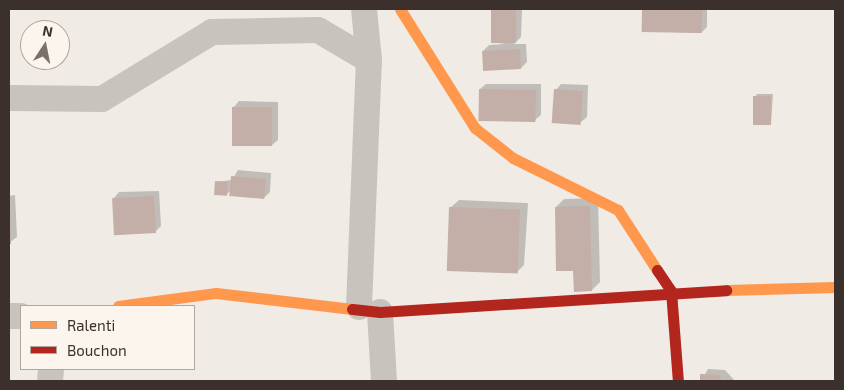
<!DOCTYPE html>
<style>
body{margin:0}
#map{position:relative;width:844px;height:390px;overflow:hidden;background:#f0ebe5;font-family:"Exo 2",sans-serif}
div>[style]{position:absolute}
.shadow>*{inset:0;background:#0003}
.building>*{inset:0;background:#c3afa7;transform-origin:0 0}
.street>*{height:26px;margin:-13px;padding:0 13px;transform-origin:13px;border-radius:13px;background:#c9c3be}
.slow>*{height:11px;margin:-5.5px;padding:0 5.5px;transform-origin:5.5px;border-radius:5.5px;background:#ff974d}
.jam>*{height:11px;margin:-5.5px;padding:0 5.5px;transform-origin:5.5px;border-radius:5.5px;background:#b3261e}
span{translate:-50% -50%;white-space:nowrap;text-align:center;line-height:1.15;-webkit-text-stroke:4px #fbf5ee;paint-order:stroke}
.frame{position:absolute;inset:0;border:10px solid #3b302b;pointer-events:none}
.legend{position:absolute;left:20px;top:305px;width:175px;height:65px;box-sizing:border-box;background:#fbf5ee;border:1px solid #aea6a0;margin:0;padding:6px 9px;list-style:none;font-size:15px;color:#3b302b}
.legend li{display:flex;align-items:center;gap:10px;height:25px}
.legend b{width:25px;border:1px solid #aea6a0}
.north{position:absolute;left:20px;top:20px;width:50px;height:50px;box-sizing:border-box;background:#fbf5ee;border:1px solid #aea6a0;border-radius:50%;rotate:11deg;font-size:14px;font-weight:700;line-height:20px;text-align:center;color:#3b302b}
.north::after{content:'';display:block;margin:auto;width:18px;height:22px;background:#7a716c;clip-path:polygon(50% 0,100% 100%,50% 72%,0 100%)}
</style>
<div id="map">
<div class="shadow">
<div style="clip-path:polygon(492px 9px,522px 9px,521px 37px,514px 44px,526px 44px,527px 62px,521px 68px,483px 51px,489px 45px,505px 44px,491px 42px)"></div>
<div style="clip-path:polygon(643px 9px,707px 9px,707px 27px,701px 33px,642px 31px)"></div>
<div style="clip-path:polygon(486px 84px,541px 84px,541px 115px,535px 120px,480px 89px)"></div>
<div style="clip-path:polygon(561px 84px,588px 85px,587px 117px,581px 122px,556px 90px)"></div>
<div style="clip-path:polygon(757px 94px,773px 94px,771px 124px,755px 97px)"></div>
<div style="clip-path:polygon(239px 101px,278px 102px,278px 140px,272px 145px,234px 107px)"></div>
<div style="clip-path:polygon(238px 170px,271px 173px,270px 192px,264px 198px,231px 190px,226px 195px,216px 182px,232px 180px)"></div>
<div style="clip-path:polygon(159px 191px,161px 226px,155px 232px,114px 198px,119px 192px)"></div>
<div style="clip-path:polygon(15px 195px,17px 237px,9px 243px,9px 196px)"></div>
<div style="clip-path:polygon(598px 198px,600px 282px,592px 290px,575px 270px,556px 207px,564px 199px)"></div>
<div style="clip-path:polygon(459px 200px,528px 203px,524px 265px,516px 273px,450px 208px)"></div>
<div style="clip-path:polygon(708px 369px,725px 370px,735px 381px,701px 381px)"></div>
</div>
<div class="building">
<div style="left:491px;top:9px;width:25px;height:34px"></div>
<div style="left:642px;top:9px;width:60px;height:23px;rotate:1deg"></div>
<div style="left:520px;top:49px;width:20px;height:38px;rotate:87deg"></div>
<div style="left:479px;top:89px;width:57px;height:32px;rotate:1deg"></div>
<div style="left:554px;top:89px;width:29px;height:34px;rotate:4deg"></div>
<div style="left:753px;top:96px;width:18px;height:29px"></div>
<div style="left:232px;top:107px;width:40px;height:39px"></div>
<div style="left:231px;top:176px;width:35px;height:20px;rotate:5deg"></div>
<div style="left:215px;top:181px;width:13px;height:14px;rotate:4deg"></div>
<div style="left:154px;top:196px;width:37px;height:42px;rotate:87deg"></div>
<div style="clip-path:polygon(590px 206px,592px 291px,574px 292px,573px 271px,556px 271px,555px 207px)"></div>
<div style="left:449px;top:207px;width:71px;height:64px;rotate:2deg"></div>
<div style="clip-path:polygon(9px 213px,10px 213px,11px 244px,9px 244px)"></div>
<div style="clip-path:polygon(700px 374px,720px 375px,721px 381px,700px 381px)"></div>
</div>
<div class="street">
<div style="left:9px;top:98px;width:93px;rotate:0.6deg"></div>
<div style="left:102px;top:99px;width:129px;rotate:-31.3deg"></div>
<div style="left:212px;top:32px;width:106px;rotate:-1.1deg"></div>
<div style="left:318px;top:30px;width:59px;rotate:30.5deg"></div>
<div style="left:359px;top:307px;width:247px;rotate:-87.7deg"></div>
<div style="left:369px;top:60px;width:51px;rotate:-95.6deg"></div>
<div style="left:380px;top:312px;width:69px;rotate:86.7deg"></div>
<div style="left:9px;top:316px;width:12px"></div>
<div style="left:50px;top:381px;width:12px;rotate:-85deg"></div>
</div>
<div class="slow">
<div style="left:400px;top:9px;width:141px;rotate:57.8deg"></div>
<div style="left:475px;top:128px;width:48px;rotate:38.3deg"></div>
<div style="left:513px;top:158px;width:117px;rotate:26.3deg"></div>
<div style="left:618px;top:210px;width:72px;rotate:57deg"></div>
<div style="left:726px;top:290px;width:109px;rotate:-1.6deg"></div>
<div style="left:118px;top:306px;width:99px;rotate:-7.6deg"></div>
<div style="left:216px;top:293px;width:137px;rotate:6.7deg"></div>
</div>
<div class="jam">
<div style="left:657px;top:270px;width:25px;rotate:56deg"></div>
<div style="left:671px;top:291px;width:90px;rotate:85.6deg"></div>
<div style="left:352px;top:309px;width:28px;rotate:6deg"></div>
<div style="left:380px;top:312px;width:347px;rotate:-3.6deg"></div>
</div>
<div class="frame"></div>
<ul class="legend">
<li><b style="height:6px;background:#ff974d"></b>Ralenti</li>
<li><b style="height:6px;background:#b3261e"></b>Bouchon</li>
</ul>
<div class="north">N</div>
</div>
